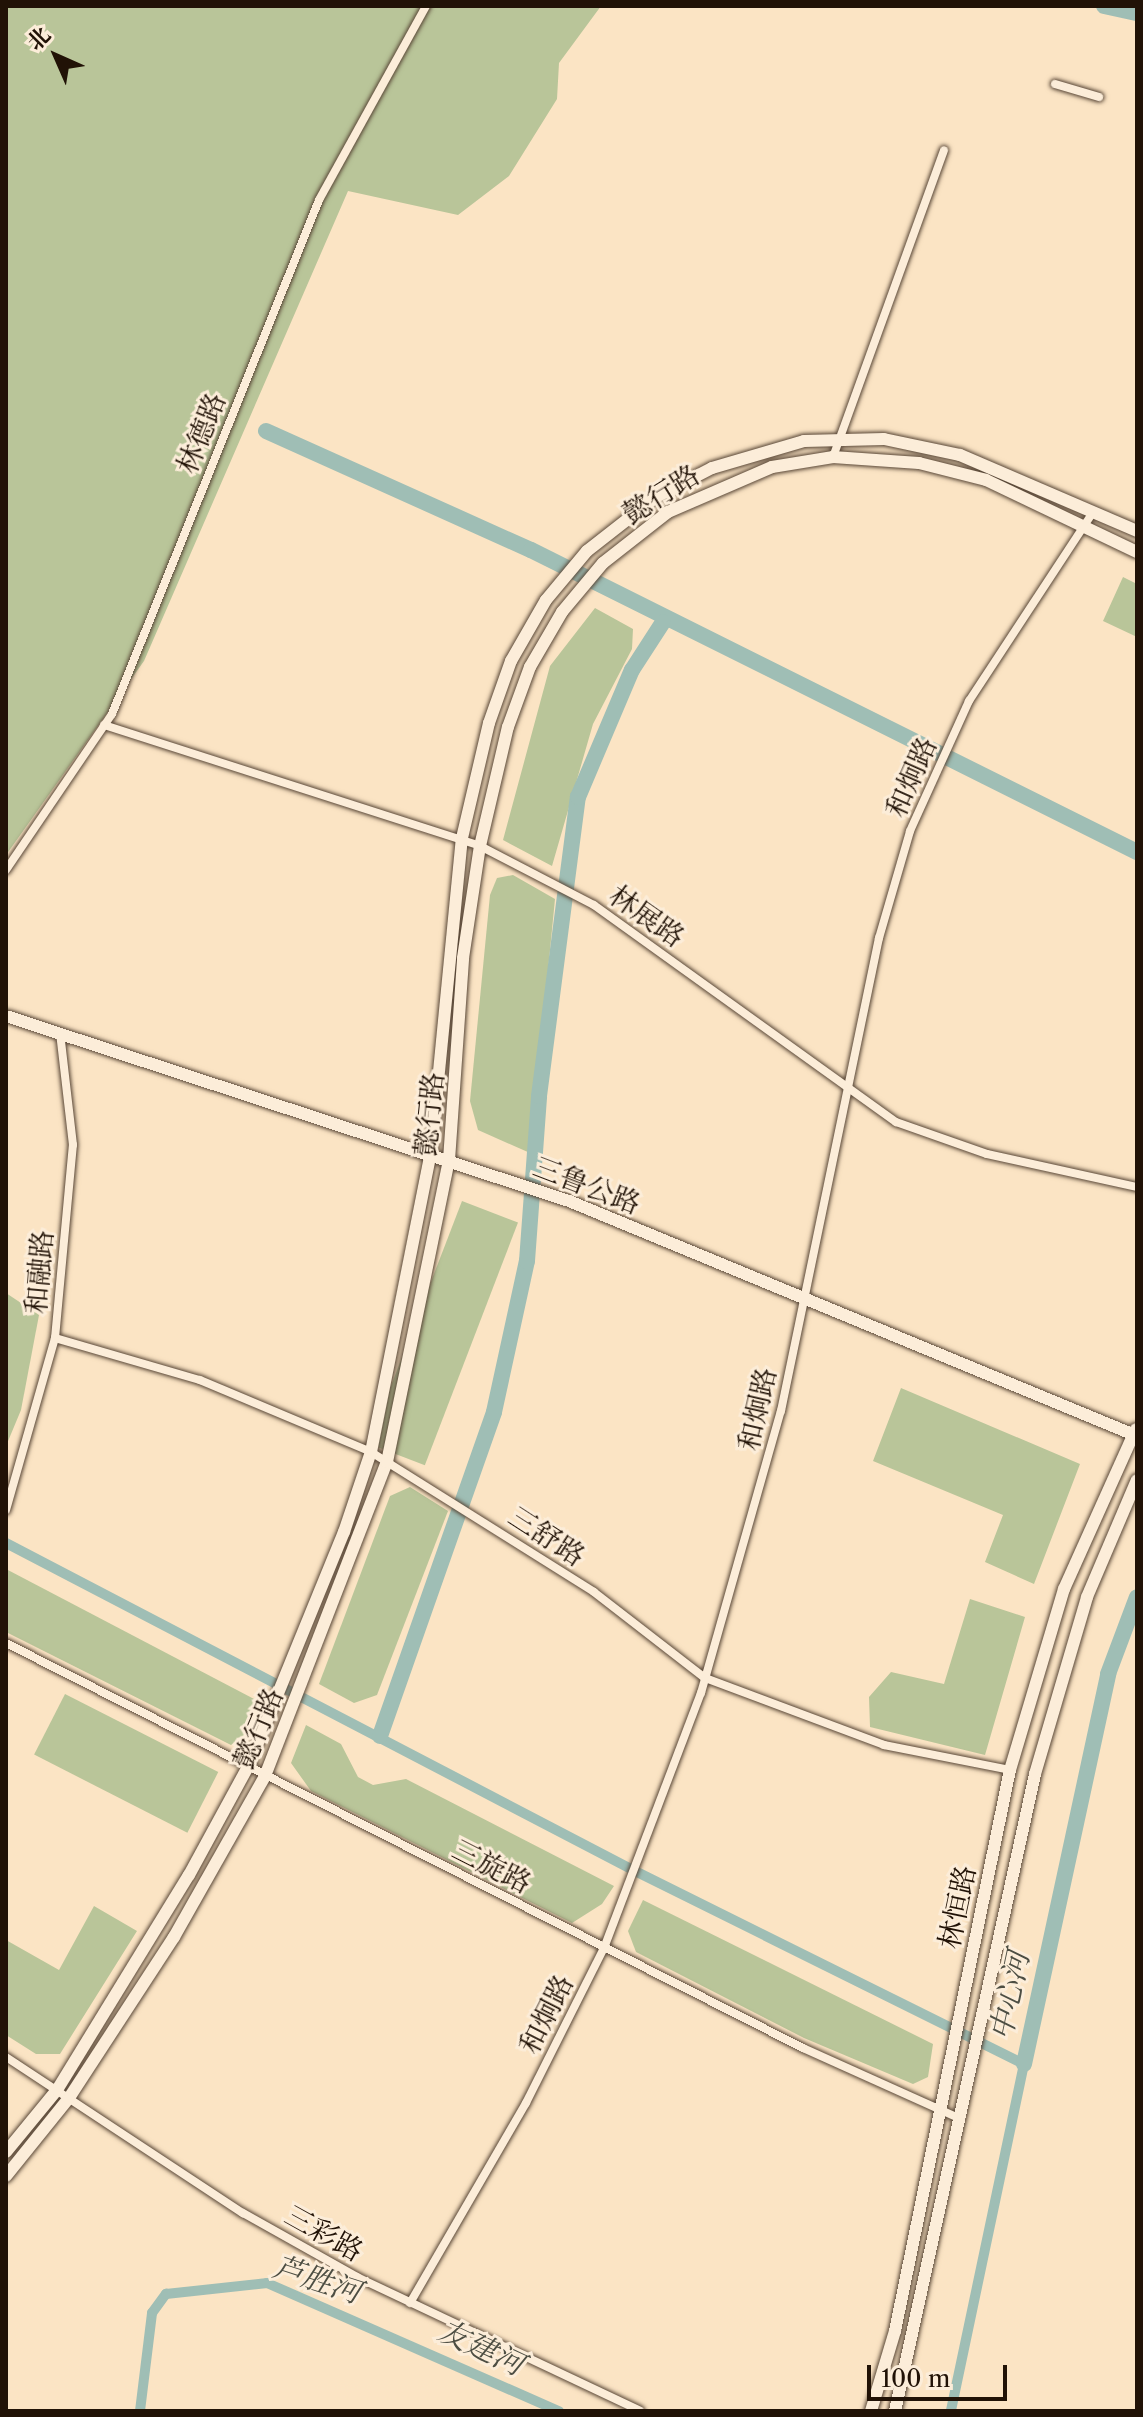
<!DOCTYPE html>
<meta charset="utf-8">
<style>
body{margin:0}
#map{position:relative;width:1143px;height:2417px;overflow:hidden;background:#fbe4c4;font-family:"Libre Caslon Text","Noto Serif SC",serif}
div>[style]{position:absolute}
.green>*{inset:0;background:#b9c599;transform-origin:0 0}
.canal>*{height:10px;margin:-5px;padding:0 5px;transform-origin:5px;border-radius:5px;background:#9fbeb5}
.river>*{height:16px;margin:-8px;padding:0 8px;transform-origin:8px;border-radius:8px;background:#9fbeb5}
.roads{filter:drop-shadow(0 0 2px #584636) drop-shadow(0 0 2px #584636)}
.street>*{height:8px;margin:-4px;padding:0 4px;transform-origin:4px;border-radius:4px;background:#fcedd9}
.secondary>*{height:12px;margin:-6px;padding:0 6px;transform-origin:6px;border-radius:6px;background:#fcedd9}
span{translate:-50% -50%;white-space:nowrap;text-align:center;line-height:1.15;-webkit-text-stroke:6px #fcedd9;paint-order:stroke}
.street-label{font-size:28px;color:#211206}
.water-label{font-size:30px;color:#4d4e43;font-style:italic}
.frame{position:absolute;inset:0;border:8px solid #211206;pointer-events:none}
.north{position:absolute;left:16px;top:16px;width:80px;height:80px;-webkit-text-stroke:6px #fcedd9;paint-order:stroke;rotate:315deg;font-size:22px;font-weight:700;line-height:32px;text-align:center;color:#211206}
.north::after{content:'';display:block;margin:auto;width:28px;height:36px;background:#211206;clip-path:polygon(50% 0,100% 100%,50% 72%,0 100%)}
.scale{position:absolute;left:867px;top:2365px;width:140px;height:36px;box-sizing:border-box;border:4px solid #211206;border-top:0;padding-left:10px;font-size:24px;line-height:28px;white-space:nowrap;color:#211206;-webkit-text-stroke:6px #fcedd9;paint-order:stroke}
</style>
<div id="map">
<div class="green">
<div style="clip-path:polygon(6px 6px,601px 6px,559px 63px,557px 99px,509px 176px,458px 215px,348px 191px,144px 661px,6px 855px)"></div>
<div style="clip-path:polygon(1123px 577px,1137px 584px,1137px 637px,1103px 621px)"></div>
<div style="clip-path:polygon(595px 608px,633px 629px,632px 649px,593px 724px,552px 866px,503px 840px,550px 666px)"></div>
<div style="clip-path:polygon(513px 875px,555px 899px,530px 1153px,478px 1130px,470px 1101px,490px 895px,497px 878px)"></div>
<div style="left:462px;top:1201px;width:60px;height:260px;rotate:21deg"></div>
<div style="clip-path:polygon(6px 1293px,39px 1315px,21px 1410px,6px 1446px)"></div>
<div style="clip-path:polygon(901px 1388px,1080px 1464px,1034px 1584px,985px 1562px,1003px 1515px,873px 1461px)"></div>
<div style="clip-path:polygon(410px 1487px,448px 1511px,377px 1695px,354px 1703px,319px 1684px,390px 1496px)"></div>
<div style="clip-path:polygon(6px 1569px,260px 1702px,248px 1732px,231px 1745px,6px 1632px)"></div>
<div style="clip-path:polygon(970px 1599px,1025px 1617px,985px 1755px,870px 1727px,869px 1697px,891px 1672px,944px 1684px)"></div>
<div style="left:65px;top:1694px;width:172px;height:68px;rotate:27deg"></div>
<div style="clip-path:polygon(306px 1725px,341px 1744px,358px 1777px,373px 1785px,406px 1779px,614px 1886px,602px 1904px,572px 1923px,311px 1791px,291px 1763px)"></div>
<div style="clip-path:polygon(643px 1900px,933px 2044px,928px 2077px,913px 2084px,804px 2038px,636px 1952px,628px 1931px)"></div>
<div style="clip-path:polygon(94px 1906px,137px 1931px,60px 2054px,36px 2054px,6px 2035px,6px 1940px,59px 1970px)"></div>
</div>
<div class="canal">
<div style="left:6px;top:1543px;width:709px;rotate:27.54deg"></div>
<div style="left:635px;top:1871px;width:434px;rotate:26.4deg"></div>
<div style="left:1024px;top:2064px;width:355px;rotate:101.9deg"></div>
<div style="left:140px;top:2411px;width:99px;rotate:-83deg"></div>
<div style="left:152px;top:2313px;width:24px;rotate:-54deg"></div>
<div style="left:166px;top:2294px;width:102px;rotate:-6.2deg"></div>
<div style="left:267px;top:2283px;width:319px;rotate:23.7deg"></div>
</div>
<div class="river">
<div style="left:1104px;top:6px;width:34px;rotate:12deg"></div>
<div style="left:266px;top:431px;width:290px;rotate:24.2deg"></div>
<div style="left:531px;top:550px;width:677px;rotate:26.49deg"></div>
<div style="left:380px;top:1736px;width:343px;rotate:-70.6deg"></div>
<div style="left:494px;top:1412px;width:155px;rotate:-77.7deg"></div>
<div style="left:527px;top:1261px;width:165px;rotate:-85.8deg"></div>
<div style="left:539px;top:1096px;width:302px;rotate:-82.6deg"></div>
<div style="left:578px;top:797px;width:138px;rotate:-67deg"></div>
<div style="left:632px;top:670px;width:57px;rotate:-57.1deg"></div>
<div style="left:1024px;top:2064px;width:399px;rotate:-77.8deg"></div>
<div style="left:1108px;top:1674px;width:82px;rotate:-69.4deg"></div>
</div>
<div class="roads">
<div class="street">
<div style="left:1055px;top:84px;width:46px;rotate:16.5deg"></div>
<div style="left:833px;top:457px;width:326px;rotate:-70.1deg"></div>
<div style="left:104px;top:725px;width:395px;rotate:17.8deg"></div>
<div style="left:480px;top:846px;width:128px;rotate:27.4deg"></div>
<div style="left:594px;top:905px;width:372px;rotate:35.7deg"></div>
<div style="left:896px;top:1122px;width:96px;rotate:19.4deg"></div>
<div style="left:987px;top:1154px;width:154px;rotate:12.4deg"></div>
<div style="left:6px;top:870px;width:189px;rotate:-55.8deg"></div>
<div style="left:112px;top:714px;width:554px;rotate:-68.06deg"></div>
<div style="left:319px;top:200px;width:222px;rotate:-61.1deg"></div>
<div style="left:55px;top:1338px;width:151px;rotate:16.2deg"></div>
<div style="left:200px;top:1380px;width:186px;rotate:22.8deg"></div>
<div style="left:371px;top:1452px;width:263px;rotate:32.1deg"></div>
<div style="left:594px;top:1592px;width:140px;rotate:37.8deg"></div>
<div style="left:705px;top:1678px;width:191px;rotate:20.5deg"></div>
<div style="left:884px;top:1745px;width:128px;rotate:11.2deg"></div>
<div style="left:6px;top:1510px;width:179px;rotate:-74.1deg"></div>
<div style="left:55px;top:1338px;width:194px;rotate:-84.7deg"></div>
<div style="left:73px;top:1145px;width:113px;rotate:-96.6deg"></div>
<div style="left:6px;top:1643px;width:894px;rotate:26.94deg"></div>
<div style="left:803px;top:2048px;width:173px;rotate:24.2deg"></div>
<div style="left:6px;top:2057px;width:284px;rotate:33.4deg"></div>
<div style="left:243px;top:2213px;width:131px;rotate:29.3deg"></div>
<div style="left:357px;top:2277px;width:313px;rotate:25.3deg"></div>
<div style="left:410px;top:2303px;width:231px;rotate:-59.9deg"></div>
<div style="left:526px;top:2103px;width:174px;rotate:-63.3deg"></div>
<div style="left:604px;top:1948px;width:273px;rotate:-69.2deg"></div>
<div style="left:701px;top:1693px;width:293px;rotate:-74.2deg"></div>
<div style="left:781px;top:1411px;width:483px;rotate:-78.3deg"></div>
<div style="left:879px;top:938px;width:111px;rotate:-73.8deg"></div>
<div style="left:910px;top:831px;width:143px;rotate:-65.6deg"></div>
<div style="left:969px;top:701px;width:227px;rotate:-56.7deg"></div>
</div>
<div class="secondary">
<div style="left:6px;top:1016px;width:593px;rotate:18.19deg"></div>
<div style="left:569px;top:1201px;width:615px;rotate:22.48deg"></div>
<div style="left:6px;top:2152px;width:80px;rotate:-50.6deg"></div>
<div style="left:57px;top:2090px;width:252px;rotate:-58.5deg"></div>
<div style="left:189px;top:1875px;width:123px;rotate:-61.4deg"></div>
<div style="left:248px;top:1767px;width:254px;rotate:-67.8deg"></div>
<div style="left:344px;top:1532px;width:84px;rotate:-71.4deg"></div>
<div style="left:371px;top:1452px;width:305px;rotate:-78.7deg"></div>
<div style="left:431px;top:1153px;width:317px;rotate:-84.4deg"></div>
<div style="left:462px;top:838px;width:118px;rotate:-76.8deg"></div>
<div style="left:489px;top:723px;width:66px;rotate:-70.5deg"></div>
<div style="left:511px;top:661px;width:70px;rotate:-60.2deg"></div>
<div style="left:546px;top:600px;width:64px;rotate:-50.1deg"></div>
<div style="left:587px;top:551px;width:88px;rotate:-38deg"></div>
<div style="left:656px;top:497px;width:63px;rotate:-27.4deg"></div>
<div style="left:712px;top:468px;width:96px;rotate:-16.4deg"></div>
<div style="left:804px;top:441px;width:80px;rotate:-1.4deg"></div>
<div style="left:884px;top:439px;width:78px;rotate:11.9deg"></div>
<div style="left:960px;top:455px;width:193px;rotate:23.2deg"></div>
<div style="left:6px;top:2176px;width:100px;rotate:-51.1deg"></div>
<div style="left:69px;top:2098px;width:192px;rotate:-56.9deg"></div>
<div style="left:174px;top:1937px;width:185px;rotate:-60.5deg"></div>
<div style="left:265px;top:1776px;width:337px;rotate:-68.8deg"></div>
<div style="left:387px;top:1462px;width:308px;rotate:-78.4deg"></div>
<div style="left:449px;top:1160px;width:202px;rotate:-86deg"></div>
<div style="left:463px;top:958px;width:113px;rotate:-81.4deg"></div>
<div style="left:480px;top:846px;width:122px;rotate:-76.8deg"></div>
<div style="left:508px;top:727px;width:64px;rotate:-69.9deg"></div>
<div style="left:530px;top:667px;width:64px;rotate:-59.8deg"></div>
<div style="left:562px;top:612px;width:64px;rotate:-50.1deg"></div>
<div style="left:603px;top:563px;width:83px;rotate:-38.1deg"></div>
<div style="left:668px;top:512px;width:113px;rotate:-23.4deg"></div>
<div style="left:772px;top:467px;width:62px;rotate:-9.3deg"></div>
<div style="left:833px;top:457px;width:86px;rotate:4deg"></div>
<div style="left:919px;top:463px;width:69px;rotate:14.2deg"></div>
<div style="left:986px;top:480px;width:167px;rotate:25.5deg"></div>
<div style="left:871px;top:2411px;width:84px;rotate:-73.3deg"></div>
<div style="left:895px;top:2331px;width:573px;rotate:-78.42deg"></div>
<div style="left:1010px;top:1770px;width:189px;rotate:-73.4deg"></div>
<div style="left:1064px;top:1589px;width:175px;rotate:-65.8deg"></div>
<div style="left:895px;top:2411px;width:652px;rotate:-77.6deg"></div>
<div style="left:1035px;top:1774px;width:184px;rotate:-73.6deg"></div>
<div style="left:1087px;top:1597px;width:127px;rotate:-66.9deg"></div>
</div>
</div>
<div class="street-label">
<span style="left:201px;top:433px;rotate:-68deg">林德路</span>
<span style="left:661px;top:494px;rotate:-32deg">懿行路</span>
<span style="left:911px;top:777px;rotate:-66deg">和炯路</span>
<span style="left:647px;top:916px;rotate:35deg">林展路</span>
<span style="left:429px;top:1114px;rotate:-84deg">懿行路</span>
<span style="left:587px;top:1185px;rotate:21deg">三鲁公路</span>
<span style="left:39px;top:1272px;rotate:-85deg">和融路</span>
<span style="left:757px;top:1409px;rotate:-77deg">和炯路</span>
<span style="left:547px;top:1536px;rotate:33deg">三舒路</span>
<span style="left:258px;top:1728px;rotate:-67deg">懿行路</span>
<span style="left:492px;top:1866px;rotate:27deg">三旋路</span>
<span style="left:957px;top:1907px;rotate:-78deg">林恒路</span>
<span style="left:546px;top:2014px;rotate:-63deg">和炯路</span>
<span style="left:324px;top:2233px;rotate:29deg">三彩路</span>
</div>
<div class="water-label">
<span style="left:1010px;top:1996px;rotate:-78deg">中心河</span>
<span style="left:317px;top:2280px;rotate:18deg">芦胜河</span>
<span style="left:481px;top:2348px;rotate:25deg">友建河</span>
</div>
<div class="frame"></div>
<div class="north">北</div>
<div class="scale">100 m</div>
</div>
